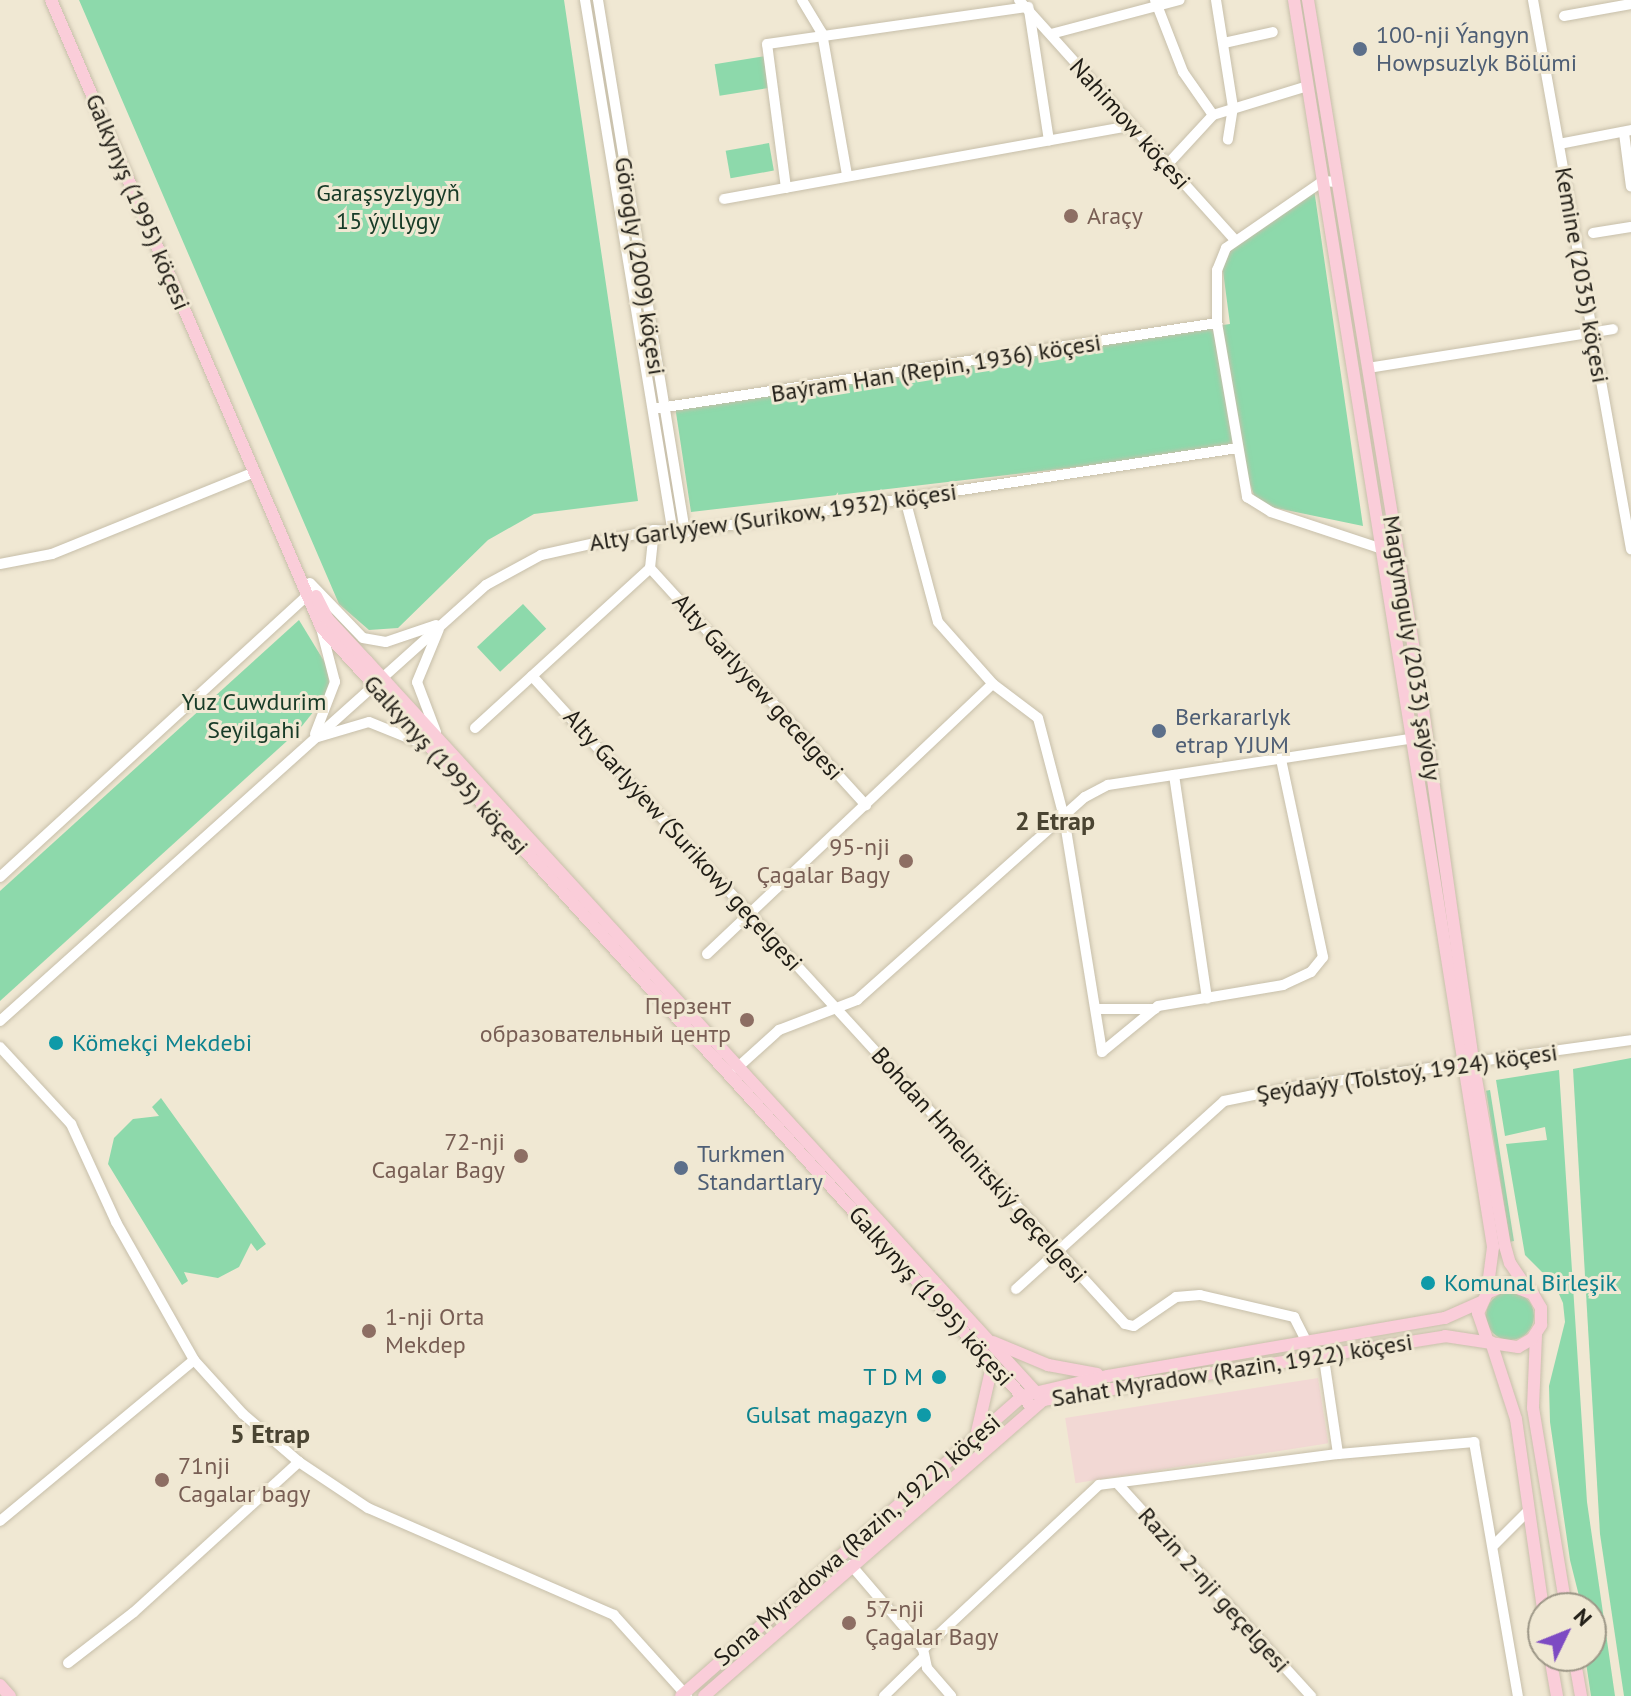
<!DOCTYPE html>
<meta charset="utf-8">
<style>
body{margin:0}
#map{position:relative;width:1631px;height:1696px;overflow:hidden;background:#f0e8d3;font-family:"PT Sans",sans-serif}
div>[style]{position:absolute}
.commercial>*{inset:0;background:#f2d8d4;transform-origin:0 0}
.green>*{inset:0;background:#8dd9ab;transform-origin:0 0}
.round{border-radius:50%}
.roads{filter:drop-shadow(0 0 2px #c7bfaa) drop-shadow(0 0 2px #c7bfaa)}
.minor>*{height:10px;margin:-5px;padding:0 5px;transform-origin:5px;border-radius:5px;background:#fff}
.major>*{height:12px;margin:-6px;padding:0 6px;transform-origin:6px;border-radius:6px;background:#facdd9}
.dots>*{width:22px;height:22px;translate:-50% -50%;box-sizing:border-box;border:4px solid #f0e8d3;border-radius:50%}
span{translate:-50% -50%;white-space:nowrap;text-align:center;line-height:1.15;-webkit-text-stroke:6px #f0e8d3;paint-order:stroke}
.service-label{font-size:24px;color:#4e5e75}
.left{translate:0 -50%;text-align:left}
.street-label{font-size:24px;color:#201d16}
.park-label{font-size:24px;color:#173b27}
.education-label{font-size:24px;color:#785e54}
.right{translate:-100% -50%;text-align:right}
.culture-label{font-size:24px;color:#0d838f}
.neighbourhood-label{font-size:26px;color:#4a4432;font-weight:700}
.north{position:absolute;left:1527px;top:1592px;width:80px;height:80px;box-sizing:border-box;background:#f0e8d3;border:2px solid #9d9787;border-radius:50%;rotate:47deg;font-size:22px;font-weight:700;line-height:32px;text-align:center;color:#201d16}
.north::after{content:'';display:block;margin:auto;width:28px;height:36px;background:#7d4bc3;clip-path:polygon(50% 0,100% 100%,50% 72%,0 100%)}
</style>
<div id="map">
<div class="commercial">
<div style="left:1318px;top:1378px;width:66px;height:256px;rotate:81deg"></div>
</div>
<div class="green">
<div style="clip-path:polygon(79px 0,564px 0,638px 501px,534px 514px,488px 540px,398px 628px,369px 630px,339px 604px)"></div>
<div style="left:766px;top:56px;width:32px;height:52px;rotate:81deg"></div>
<div style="left:769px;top:143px;width:28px;height:44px;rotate:80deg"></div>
<div style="clip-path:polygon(1314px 189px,1363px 526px,1257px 504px,1238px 448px,691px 512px,675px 406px,1230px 324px,1221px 256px)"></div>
<div style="left:523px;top:604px;width:34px;height:63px;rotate:47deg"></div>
<div style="clip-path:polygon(299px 620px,327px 666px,330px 691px,298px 731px,0 1001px,0 891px)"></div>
<div style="clip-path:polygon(1631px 1058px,1631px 1696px,1624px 1696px,1600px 1534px,1573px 1069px)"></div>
<div style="clip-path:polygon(1559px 1070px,1587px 1502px,1615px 1696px,1591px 1696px,1585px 1656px,1591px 1656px,1591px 1608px,1582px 1608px,1570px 1560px,1550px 1422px,1549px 1386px,1565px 1322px,1563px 1303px,1555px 1285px,1525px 1255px,1506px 1144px,1547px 1140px,1545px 1127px,1505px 1136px,1496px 1080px)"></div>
<div style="left:1490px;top:1090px;width:153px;height:4px;rotate:81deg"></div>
<div style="clip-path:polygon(161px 1098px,266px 1244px,257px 1251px,251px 1243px,239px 1267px,218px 1278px,184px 1272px,188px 1281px,182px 1285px,108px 1164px,114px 1138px,133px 1119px,159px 1116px,152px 1107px)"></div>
<div class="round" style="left:1486px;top:1292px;width:48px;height:48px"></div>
</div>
<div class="roads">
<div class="minor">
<div style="left:585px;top:0;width:535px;rotate:80.64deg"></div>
<div style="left:598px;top:0;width:539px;rotate:80.71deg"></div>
<div style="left:802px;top:0;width:39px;rotate:59deg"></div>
<div style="left:822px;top:33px;width:144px;rotate:80deg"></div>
<div style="left:1019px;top:0;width:321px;rotate:48deg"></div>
<div style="left:1155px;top:0;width:77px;rotate:68.7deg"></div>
<div style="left:1183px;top:72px;width:52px;rotate:55.1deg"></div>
<div style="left:1213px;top:115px;width:99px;rotate:-17deg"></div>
<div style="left:1216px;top:0;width:108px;rotate:81deg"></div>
<div style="left:1233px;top:107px;width:33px;rotate:99deg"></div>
<div style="left:1533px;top:0;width:558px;rotate:79.88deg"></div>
<div style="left:1029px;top:10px;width:132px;rotate:81.3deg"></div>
<div style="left:1564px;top:16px;width:68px;rotate:-10.2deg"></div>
<div style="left:1051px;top:34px;width:133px;rotate:-14.8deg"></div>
<div style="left:1224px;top:43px;width:50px;rotate:-12.7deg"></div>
<div style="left:1624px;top:133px;width:54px;rotate:82.6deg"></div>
<div style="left:1559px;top:144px;width:73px;rotate:-11deg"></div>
<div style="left:1166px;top:166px;width:69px;rotate:-47.3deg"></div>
<div style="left:1337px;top:182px;width:14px;rotate:-176deg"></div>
<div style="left:1323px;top:181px;width:118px;rotate:145.4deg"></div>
<div style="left:1226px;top:248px;width:24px;rotate:112deg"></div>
<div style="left:1217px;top:270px;width:53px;rotate:90deg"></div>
<div style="left:1217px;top:323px;width:177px;rotate:80.2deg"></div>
<div style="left:1247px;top:497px;width:28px;rotate:32deg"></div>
<div style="left:1271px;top:512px;width:117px;rotate:18.4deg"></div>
<div style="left:786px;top:188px;width:145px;rotate:-97.5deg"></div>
<div style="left:767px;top:44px;width:264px;rotate:-8.1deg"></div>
<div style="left:724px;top:199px;width:412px;rotate:-10.2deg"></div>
<div style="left:1593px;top:233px;width:38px;rotate:-9deg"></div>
<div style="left:1368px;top:368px;width:248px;rotate:-9deg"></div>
<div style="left:653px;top:409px;width:571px;rotate:-8.67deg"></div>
<div style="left:905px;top:499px;width:127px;rotate:75deg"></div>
<div style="left:938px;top:622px;width:83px;rotate:48.4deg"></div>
<div style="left:993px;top:684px;width:56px;rotate:37.1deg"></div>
<div style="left:1038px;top:718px;width:102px;rotate:75.3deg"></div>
<div style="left:1064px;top:817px;width:238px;rotate:80.8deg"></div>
<div style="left:0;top:564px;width:53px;rotate:-10.9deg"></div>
<div style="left:52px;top:554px;width:219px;rotate:-22deg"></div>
<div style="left:650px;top:568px;width:321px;rotate:47.7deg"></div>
<div style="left:310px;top:583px;width:76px;rotate:46.1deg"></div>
<div style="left:363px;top:638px;width:23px;rotate:10deg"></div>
<div style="left:386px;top:642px;width:53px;rotate:-18.8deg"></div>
<div style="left:532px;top:676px;width:878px;rotate:47.54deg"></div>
<div style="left:1125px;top:1324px;width:9px;rotate:13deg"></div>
<div style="left:1134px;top:1326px;width:51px;rotate:-34.6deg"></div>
<div style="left:1176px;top:1297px;width:24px;rotate:-5deg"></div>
<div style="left:1200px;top:1295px;width:97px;rotate:13.2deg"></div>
<div style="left:1294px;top:1317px;width:28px;rotate:63deg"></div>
<div style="left:475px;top:728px;width:237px;rotate:-42.4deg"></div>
<div style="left:650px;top:568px;width:38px;rotate:-84deg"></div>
<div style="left:436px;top:732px;width:53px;rotate:-110.8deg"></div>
<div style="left:417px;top:682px;width:57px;rotate:-67.5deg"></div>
<div style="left:315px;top:734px;width:56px;rotate:-69deg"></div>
<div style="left:335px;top:682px;width:56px;rotate:-104.5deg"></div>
<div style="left:318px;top:737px;width:53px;rotate:-16.4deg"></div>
<div style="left:369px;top:722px;width:61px;rotate:22deg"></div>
<div style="left:1174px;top:775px;width:226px;rotate:81.6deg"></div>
<div style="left:0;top:877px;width:425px;rotate:-42.5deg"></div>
<div style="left:707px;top:954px;width:393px;rotate:-43.4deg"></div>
<div style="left:1097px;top:1009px;width:58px"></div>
<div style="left:0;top:1021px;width:653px;rotate:-41.9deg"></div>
<div style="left:486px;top:585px;width:63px;rotate:-28.6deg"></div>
<div style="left:541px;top:555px;width:116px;rotate:-12.5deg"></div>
<div style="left:654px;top:530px;width:31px;rotate:4deg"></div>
<div style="left:685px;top:532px;width:559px;rotate:-8.64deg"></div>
<div style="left:0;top:1047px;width:105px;rotate:47.3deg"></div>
<div style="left:71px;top:1124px;width:108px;rotate:65.3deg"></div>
<div style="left:116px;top:1222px;width:159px;rotate:60.5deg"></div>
<div style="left:194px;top:1360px;width:73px;rotate:47.8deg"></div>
<div style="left:243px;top:1414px;width:74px;rotate:40.6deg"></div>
<div style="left:299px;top:1462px;width:83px;rotate:33.7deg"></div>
<div style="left:368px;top:1508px;width:268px;rotate:23.5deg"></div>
<div style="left:614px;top:1615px;width:109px;rotate:48deg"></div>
<div style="left:1102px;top:1052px;width:72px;rotate:-39.4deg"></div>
<div style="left:1158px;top:1006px;width:127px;rotate:-9.5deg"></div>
<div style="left:1283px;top:985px;width:31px;rotate:-25deg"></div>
<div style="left:1311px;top:972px;width:19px;rotate:-51deg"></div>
<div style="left:1323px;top:957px;width:202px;rotate:-102deg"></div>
<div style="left:737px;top:1068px;width:57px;rotate:-42.1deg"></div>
<div style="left:779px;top:1030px;width:84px;rotate:-21deg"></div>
<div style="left:857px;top:1000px;width:305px;rotate:-41.7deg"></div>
<div style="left:1085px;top:797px;width:26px;rotate:-28deg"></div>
<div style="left:1108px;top:785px;width:310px;rotate:-8.7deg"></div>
<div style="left:1016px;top:1289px;width:280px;rotate:-42.1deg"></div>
<div style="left:1224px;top:1101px;width:70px;rotate:-11.5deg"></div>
<div style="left:1293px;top:1087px;width:341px;rotate:-7.9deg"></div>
<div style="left:1323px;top:1352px;width:103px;rotate:81.6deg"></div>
<div style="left:1338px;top:1454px;width:137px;rotate:-5deg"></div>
<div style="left:1474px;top:1442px;width:258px;rotate:80.2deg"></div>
<div style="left:1118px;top:1484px;width:287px;rotate:47.7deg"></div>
<div style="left:0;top:1521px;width:252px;rotate:-39.7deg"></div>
<div style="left:1494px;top:1545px;width:47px;rotate:-45deg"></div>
<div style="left:851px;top:1565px;width:111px;rotate:49.4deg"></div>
<div style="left:923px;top:1649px;width:19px;rotate:78deg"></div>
<div style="left:927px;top:1668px;width:37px;rotate:49deg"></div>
<div style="left:923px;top:1649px;width:241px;rotate:-43deg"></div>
<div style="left:1099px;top:1485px;width:241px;rotate:-7.4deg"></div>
<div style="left:68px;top:1663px;width:83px;rotate:-37.7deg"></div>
<div style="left:134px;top:1612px;width:223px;rotate:-42.3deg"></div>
<div style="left:884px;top:1696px;width:54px;rotate:-44.3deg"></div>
</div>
<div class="major">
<div style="left:51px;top:0;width:683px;rotate:66.7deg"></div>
<div style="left:321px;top:627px;width:1054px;rotate:47.65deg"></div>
<div style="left:1294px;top:0;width:1263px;rotate:80.93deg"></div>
<div style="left:1493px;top:1247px;width:46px;rotate:97.4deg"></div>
<div style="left:1308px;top:0;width:690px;rotate:80.74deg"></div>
<div style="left:1419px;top:681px;width:384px;rotate:81.9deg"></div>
<div style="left:1473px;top:1061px;width:188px;rotate:80.2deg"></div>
<div style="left:1505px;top:1246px;width:18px;rotate:74deg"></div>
<div style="left:1510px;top:1263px;width:32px;rotate:56deg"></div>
<div style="left:316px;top:596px;width:25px;rotate:63deg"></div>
<div style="left:327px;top:618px;width:59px;rotate:47.1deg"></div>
<div style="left:367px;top:661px;width:1002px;rotate:47.55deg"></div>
<div style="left:1536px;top:1335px;width:73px;rotate:92.4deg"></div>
<div style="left:1533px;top:1408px;width:203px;rotate:80.6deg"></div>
<div style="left:993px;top:1342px;width:60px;rotate:22.7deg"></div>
<div style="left:1048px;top:1365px;width:50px;rotate:10.4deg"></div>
<div style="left:1491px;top:1342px;width:81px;rotate:72deg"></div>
<div style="left:1516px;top:1419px;width:192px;rotate:81.9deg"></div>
<div style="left:977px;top:1432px;width:68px;rotate:-77.2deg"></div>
<div style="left:1550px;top:1656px;width:41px;rotate:80.1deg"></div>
<div style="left:1574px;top:1656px;width:41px;rotate:80.1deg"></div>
<div style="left:0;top:1685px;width:15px;rotate:48deg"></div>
<div style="left:681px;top:1696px;width:454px;rotate:-41.3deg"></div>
<div style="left:1022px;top:1396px;width:88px;rotate:-13.1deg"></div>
<div style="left:1108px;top:1376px;width:342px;rotate:-9.8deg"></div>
<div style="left:1445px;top:1318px;width:39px;rotate:-24deg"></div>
<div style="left:704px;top:1696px;width:450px;rotate:-41.1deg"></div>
<div style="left:1043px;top:1400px;width:407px;rotate:-9deg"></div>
<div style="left:1445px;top:1336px;width:74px;rotate:8.6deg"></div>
<div style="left:1518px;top:1347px;width:16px;rotate:-30deg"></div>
<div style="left:1532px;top:1339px;width:17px;rotate:-57deg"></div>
<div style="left:1541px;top:1325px;width:17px;rotate:-90deg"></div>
<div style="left:1541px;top:1308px;width:16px;rotate:-120deg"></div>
<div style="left:1533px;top:1294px;width:28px;rotate:-159deg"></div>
<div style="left:1507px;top:1284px;width:22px;rotate:156deg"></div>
<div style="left:1487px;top:1293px;width:22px;rotate:114deg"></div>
<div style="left:1478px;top:1313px;width:28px;rotate:71deg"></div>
</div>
</div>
<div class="dots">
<div style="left:1360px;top:49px;background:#5c6f8a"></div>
<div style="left:1071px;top:216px;background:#8d6e63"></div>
<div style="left:1159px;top:731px;background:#5c6f8a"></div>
<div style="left:906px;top:861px;background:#8d6e63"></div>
<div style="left:747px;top:1020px;background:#8d6e63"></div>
<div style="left:56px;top:1043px;background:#0f9aa8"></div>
<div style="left:521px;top:1156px;background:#8d6e63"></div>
<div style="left:681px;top:1168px;background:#5c6f8a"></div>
<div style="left:1428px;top:1283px;background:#0f9aa8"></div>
<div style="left:369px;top:1331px;background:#8d6e63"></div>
<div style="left:939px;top:1377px;background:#0f9aa8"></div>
<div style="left:924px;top:1415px;background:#0f9aa8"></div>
<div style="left:162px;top:1480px;background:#8d6e63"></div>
<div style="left:849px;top:1623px;background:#8d6e63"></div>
</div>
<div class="service-label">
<span class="left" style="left:1376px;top:49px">100-nji Ýangyn<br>Howpsuzlyk Bölümi</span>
<span class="left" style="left:1175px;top:731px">Berkararlyk<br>etrap YJUM</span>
<span class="left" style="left:697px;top:1168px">Turkmen<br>Standartlary</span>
</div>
<div class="street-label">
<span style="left:1130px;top:124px;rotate:48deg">Nahimow köçesi</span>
<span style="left:138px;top:202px;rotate:67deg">Galkynyş (1995) köçesi</span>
<span style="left:640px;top:266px;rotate:81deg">Görogly (2009) köçesi</span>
<span style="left:1582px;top:275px;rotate:80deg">Kemine (2035) köçesi</span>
<span style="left:936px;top:368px;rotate:-9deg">Baýram Han (Repin, 1936) köçesi</span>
<span style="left:773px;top:517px;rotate:-8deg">Alty Garlyýew (Surikow, 1932) köçesi</span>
<span style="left:1412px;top:648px;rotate:81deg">Magtymguly (2033) şaýoly</span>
<span style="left:758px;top:687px;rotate:48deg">Alty Garlyyew gecelgesi</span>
<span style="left:446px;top:765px;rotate:48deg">Galkynyş (1995) köçesi</span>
<span style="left:683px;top:840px;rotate:48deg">Alty Garlyýew (Surikow) geçelgesi</span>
<span style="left:1407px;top:1073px;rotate:-8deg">Şeýdaýy (Tolstoý, 1924) köçesi</span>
<span style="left:979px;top:1165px;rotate:48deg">Bohdan Hmelnitskiý geçelgesi</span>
<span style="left:931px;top:1296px;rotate:48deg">Galkynyş (1995) köçesi</span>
<span style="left:1232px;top:1370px;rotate:-9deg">Sahat Myradow (Razin, 1922) köçesi</span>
<span style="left:857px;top:1540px;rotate:-41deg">Sona Myradowa (Razin, 1922) köçesi</span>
<span style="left:1214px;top:1590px;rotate:48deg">Razin 2-nji geçelgesi</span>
</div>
<div class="park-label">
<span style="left:388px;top:207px">Garaşsyzlygyň<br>15 ýyllygy</span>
<span style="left:254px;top:716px">Yuz Cuwdurim<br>Seyilgahi</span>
</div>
<div class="education-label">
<span class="left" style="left:1087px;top:216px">Araçy</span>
<span class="right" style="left:890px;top:861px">95-nji<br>Çagalar Bagy</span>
<span class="right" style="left:731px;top:1020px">Перзент<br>образовательный центр</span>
<span class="right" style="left:505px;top:1156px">72-nji<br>Cagalar Bagy</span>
<span class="left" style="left:385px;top:1331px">1-nji Orta<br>Mekdep</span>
<span class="left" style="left:178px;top:1480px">71nji<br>Cagalar bagy</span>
<span class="left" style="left:865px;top:1623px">57-nji<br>Çagalar Bagy</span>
</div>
<div class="culture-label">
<span class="left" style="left:72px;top:1043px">Kömekçi Mekdebi</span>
<span class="left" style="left:1444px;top:1283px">Komunal Birleşik</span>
<span class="right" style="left:923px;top:1377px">T D M</span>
<span class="right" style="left:908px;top:1415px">Gulsat magazyn</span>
</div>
<div class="neighbourhood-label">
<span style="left:1055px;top:821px">2 Etrap</span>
<span style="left:270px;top:1434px">5 Etrap</span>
</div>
<div class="north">N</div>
</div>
